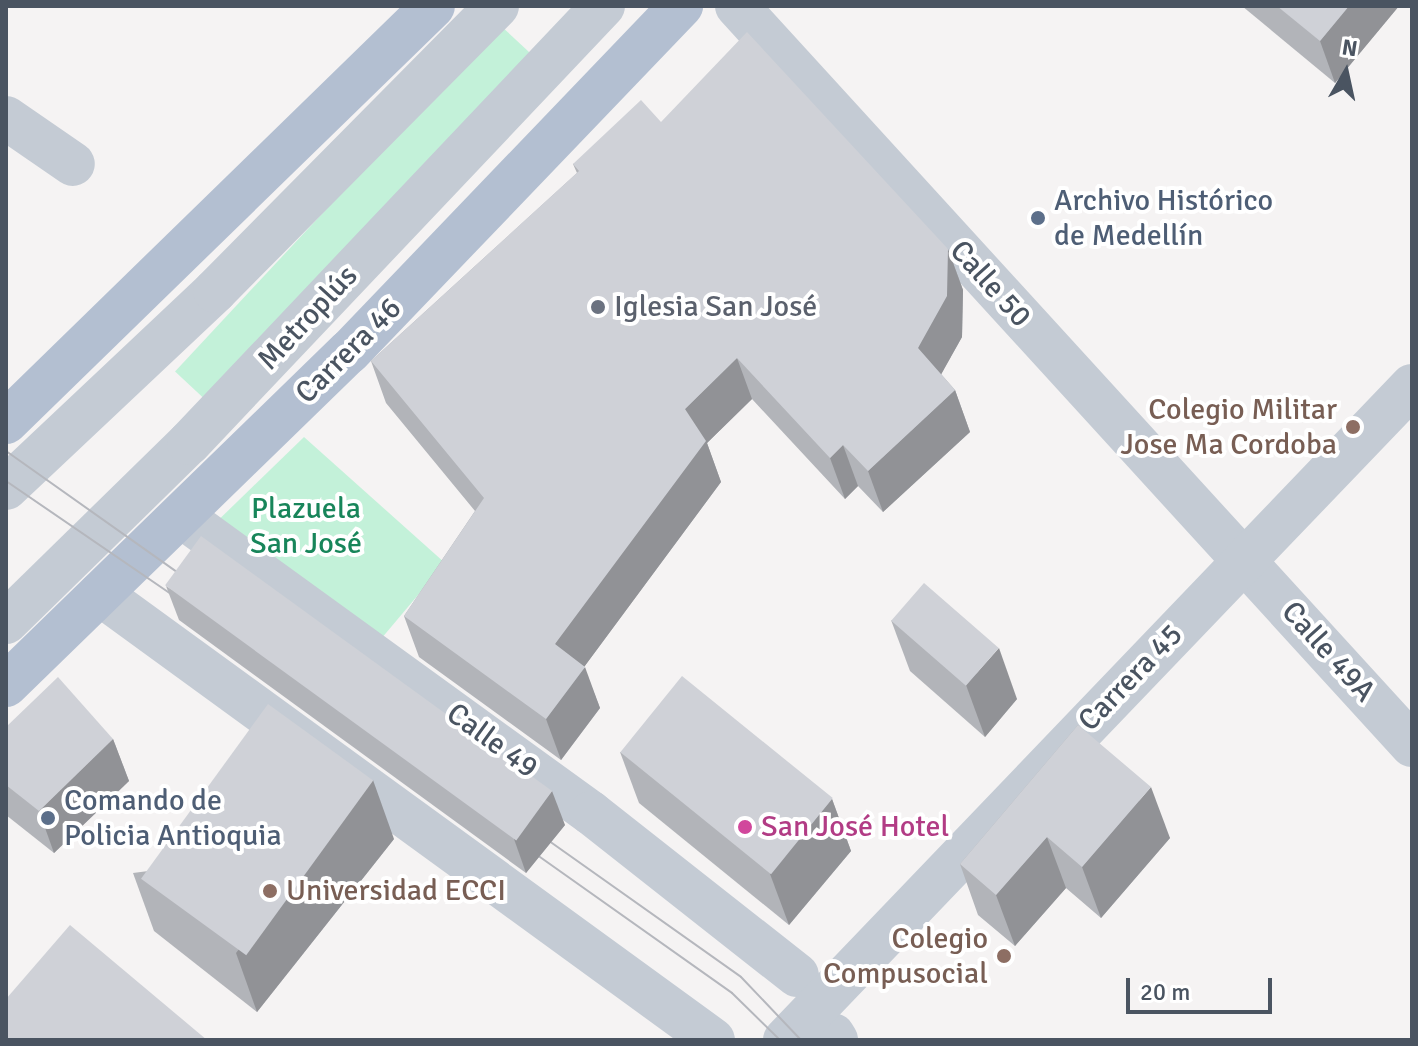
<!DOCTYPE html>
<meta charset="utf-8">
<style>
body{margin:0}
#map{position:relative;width:1418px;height:1046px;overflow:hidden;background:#f5f3f3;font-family:Signika,sans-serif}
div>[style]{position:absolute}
.green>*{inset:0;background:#c3f1d9;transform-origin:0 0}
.minor>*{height:44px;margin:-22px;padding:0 22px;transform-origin:22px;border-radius:22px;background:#c4cbd4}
.major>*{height:44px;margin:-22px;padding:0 22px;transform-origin:22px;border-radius:22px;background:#b3bfd1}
.tram>*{height:2px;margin:-1px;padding:0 1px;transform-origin:1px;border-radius:1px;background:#b5b7bd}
.wall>*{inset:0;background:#b2b4b9}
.shaded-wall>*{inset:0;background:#919296}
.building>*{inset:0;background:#cfd1d7;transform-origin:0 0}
.dots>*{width:22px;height:22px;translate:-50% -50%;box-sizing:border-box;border:4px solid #fff;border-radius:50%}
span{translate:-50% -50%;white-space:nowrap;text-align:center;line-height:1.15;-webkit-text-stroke:8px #fff;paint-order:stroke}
.service-label{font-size:30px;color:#4e5e75}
.left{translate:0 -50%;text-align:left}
.street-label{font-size:30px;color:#4a5461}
.worship-label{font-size:30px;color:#5b616d}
.education-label{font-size:30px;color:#785e54}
.right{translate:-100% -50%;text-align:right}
.park-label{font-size:30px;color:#18855a}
.hotel-label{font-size:30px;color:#b23c85}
.frame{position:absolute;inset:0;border:8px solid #4a5461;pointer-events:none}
.north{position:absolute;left:1306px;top:32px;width:80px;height:80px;-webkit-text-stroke:6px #fff;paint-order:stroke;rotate:9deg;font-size:22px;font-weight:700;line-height:32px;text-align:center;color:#4a5461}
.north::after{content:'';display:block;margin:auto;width:28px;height:36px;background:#4a5461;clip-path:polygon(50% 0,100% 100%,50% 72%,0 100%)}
.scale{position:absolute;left:1126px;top:978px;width:146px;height:36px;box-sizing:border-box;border:4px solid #4a5461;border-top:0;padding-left:10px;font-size:24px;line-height:28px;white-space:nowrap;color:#4a5461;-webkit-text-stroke:6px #fff;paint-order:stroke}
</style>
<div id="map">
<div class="green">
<div style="left:499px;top:24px;width:44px;height:475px;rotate:43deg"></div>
<div style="clip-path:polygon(304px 437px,445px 563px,370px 652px,205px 533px)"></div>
</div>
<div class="minor">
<div style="left:737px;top:6px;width:1001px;rotate:47.59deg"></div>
<div style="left:6px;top:118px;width:81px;rotate:34.5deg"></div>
<div style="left:6px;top:488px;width:287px;rotate:-43.3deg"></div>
<div style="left:215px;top:291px;width:401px;rotate:-45.3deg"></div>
<div style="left:181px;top:516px;width:506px;rotate:35.92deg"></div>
<div style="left:591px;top:813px;width:262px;rotate:38.2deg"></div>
<div style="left:100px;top:594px;width:758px;rotate:36.04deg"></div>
<div style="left:6px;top:622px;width:256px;rotate:-44.4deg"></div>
<div style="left:189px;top:443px;width:602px;rotate:-46.55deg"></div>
<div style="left:833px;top:1035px;width:6px;rotate:59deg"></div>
<div style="left:785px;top:1040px;width:906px;rotate:-46.21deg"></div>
</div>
<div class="major">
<div style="left:6px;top:422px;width:596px;rotate:-44.25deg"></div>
<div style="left:6px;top:685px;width:478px;rotate:-44.2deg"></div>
<div style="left:349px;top:352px;width:480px;rotate:-46.2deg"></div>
</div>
<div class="tram">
<div style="left:6px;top:451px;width:230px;rotate:35.3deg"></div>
<div style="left:6px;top:481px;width:219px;rotate:34.4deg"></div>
<div style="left:535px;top:831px;width:252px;rotate:35.3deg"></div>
<div style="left:741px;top:977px;width:87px;rotate:46.4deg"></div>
<div style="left:523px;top:845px;width:256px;rotate:35.3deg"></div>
<div style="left:732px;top:993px;width:67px;rotate:44.4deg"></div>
</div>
<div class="wall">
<div style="clip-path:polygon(1242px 6px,1399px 6px,1335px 83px)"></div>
<div style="clip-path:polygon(661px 122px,948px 249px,963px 290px,962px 337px,941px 374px,955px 390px,970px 432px,883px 512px,858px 486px,845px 499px,752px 399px,707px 443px,721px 482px,584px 667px,600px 708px,561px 760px,419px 657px,404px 616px,475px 511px,386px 403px,371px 361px,577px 173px,573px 164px)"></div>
<div style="clip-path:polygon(166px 586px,565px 825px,526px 873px,179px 620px)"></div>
<div style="clip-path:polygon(891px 620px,1017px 699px,985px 737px,910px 671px)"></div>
<div style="clip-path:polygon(1078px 725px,1170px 838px,1101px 918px,1066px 888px,1015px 946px,978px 915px,960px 864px)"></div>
<div style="clip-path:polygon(6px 727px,113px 739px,129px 781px,54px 853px,6px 815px)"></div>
<div style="clip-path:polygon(620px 752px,832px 799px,851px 851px,789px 925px,639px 803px)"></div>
<div style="clip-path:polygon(394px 839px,257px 1012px,154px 931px,133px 873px)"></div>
</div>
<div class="shaded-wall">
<div style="clip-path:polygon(1349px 6px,1399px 6px,1335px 83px,1320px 41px)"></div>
<div style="clip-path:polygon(948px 249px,963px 290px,962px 337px,933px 389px,918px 348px)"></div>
<div style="clip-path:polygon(737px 358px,752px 399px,707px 443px,721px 482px,570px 686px,555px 644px,685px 409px)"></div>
<div style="clip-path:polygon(955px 390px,970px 432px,883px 512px,868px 471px)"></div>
<div style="clip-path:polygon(843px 445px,858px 486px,845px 499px,830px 458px)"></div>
<div style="clip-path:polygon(999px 648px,1017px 699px,985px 737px,966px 685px)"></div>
<div style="clip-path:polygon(585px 667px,600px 708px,561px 760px,546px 719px)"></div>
<div style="clip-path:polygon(113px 739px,129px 781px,54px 853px,39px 811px)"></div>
<div style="clip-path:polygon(373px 780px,394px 839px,257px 1012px,236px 953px)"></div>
<div style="clip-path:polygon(1151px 787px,1170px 838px,1101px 918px,1082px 867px)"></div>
<div style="clip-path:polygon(552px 791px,565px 825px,526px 873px,514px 839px)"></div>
<div style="clip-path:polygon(832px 799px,851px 851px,789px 925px,770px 874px)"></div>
<div style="clip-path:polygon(1047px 837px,1066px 888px,1015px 946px,996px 895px)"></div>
</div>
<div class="building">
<div style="clip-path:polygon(1277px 6px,1349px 6px,1320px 41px)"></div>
<div style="clip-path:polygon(747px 32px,948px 249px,947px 296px,918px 348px,955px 390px,868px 471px,843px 445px,830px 458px,737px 358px,685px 409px,706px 441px,555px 644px,585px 667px,546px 719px,404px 616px,484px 498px,371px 361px,579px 171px,573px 164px,641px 100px,661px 122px)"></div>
<div style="left:201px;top:536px;width:434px;height:61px;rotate:36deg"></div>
<div style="left:924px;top:583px;width:99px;height:50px;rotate:41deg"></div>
<div style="left:682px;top:676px;width:194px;height:98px;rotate:39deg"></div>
<div style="clip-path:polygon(58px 677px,113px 739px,39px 811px,6px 785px,6px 727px)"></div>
<div style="left:268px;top:704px;width:130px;height:216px;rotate:36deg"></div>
<div style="clip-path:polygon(1078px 725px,1151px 787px,1082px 867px,1047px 837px,996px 895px,960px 864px)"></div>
<div style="clip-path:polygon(70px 925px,207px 1040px,6px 1040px,6px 999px)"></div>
</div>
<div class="dots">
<div style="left:1038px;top:218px;background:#5c6f8a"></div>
<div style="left:598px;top:307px;background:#6b7280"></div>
<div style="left:1353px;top:427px;background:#8d6e63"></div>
<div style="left:48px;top:818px;background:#5c6f8a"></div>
<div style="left:745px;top:827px;background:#d1479c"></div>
<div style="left:270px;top:891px;background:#8d6e63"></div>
<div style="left:1004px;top:956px;background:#8d6e63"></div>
</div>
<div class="service-label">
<span class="left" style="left:1054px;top:218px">Archivo Histórico<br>de Medellín</span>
<span class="left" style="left:64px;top:818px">Comando de<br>Policia Antioquia</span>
</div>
<div class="street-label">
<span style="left:990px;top:284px;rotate:48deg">Calle 50</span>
<span style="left:308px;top:318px;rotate:-47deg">Metroplús</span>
<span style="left:349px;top:351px;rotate:-45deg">Carrera 46</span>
<span style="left:1328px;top:652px;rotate:48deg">Calle 49A</span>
<span style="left:1131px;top:678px;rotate:-46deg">Carrera 45</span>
<span style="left:492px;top:741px;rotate:36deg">Calle 49</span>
</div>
<div class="worship-label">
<span class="left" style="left:614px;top:307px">Iglesia San José</span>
</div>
<div class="education-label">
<span class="right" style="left:1337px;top:427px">Colegio Militar<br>Jose Ma Cordoba</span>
<span class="left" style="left:286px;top:891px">Universidad ECCI</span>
<span class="right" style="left:988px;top:956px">Colegio<br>Compusocial</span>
</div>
<div class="park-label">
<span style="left:306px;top:526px">Plazuela<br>San José</span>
</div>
<div class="hotel-label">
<span class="left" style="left:761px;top:827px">San José Hotel</span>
</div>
<div class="frame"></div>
<div class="north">N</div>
<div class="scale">20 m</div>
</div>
